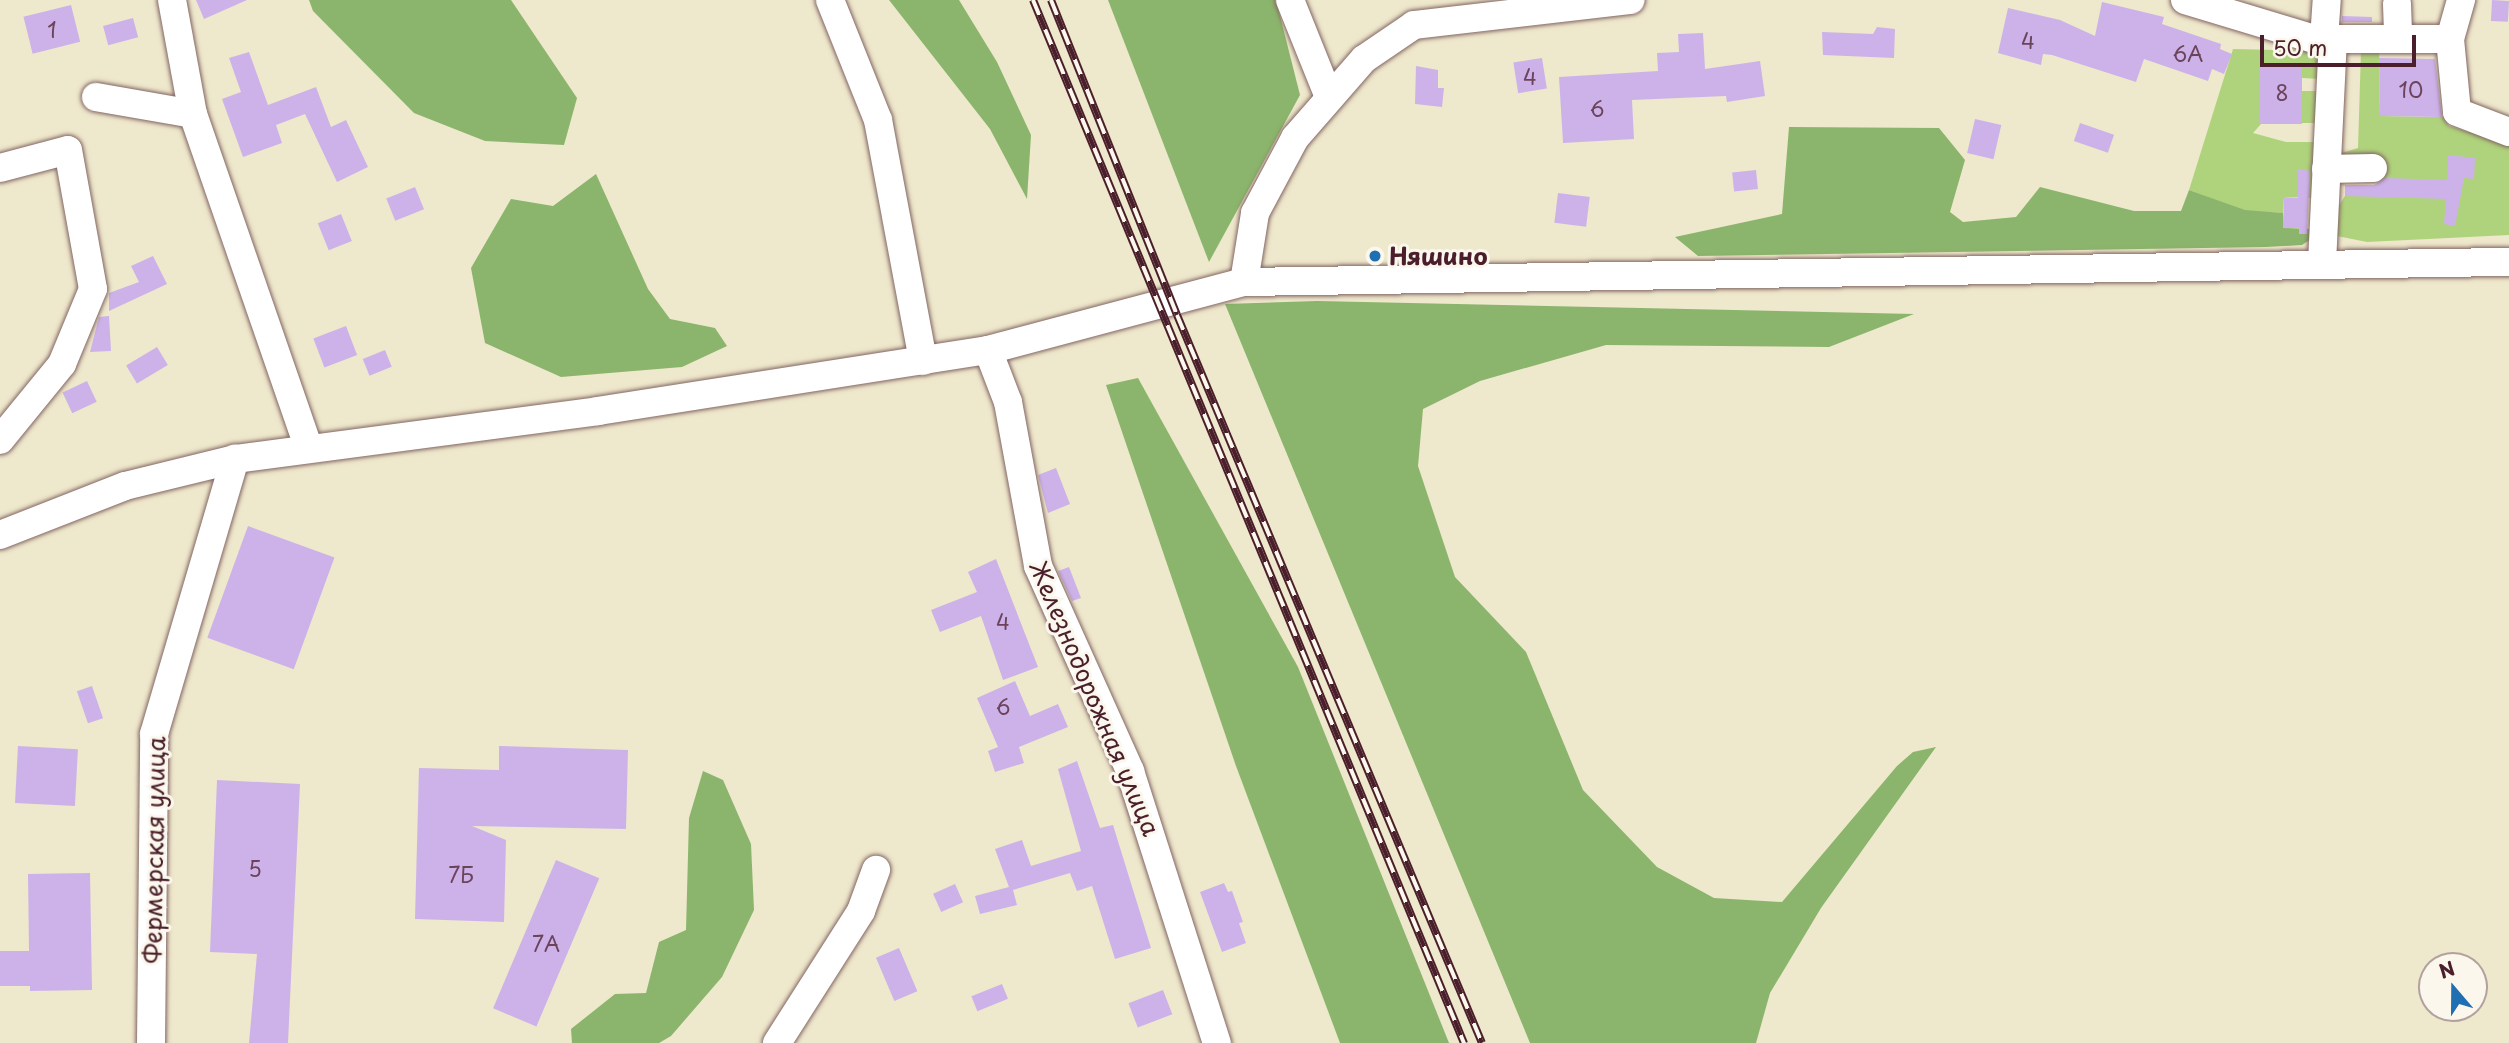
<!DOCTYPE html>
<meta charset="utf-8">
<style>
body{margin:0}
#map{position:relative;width:2509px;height:1043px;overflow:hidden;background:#eee8cc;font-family:"Playpen Sans",sans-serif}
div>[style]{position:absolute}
.green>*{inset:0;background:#afd37c;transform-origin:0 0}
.forest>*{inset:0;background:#8bb56c}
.building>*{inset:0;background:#cdb2ea;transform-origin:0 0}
.roads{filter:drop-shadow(0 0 2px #836563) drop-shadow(0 0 2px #836563)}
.minor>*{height:28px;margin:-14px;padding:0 14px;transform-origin:14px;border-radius:14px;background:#fff}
.rail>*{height:8px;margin-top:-4px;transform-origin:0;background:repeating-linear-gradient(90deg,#fbf7ec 0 16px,#4a1f2b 0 32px);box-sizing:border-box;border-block:2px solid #4a1f2b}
.dots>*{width:19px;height:19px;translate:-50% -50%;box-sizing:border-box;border:4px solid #fbf7ec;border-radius:50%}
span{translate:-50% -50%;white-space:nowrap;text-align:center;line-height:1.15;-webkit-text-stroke:6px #fbf7ec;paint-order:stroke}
.number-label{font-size:21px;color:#6b445b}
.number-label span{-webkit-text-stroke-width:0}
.poi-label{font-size:24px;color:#4a1f2b;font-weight:700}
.left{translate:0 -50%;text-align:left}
.street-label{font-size:24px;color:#4a1f2b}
.north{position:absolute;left:2418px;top:952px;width:70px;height:70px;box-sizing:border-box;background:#fbf7ec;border:2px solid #b4a19f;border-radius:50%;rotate:340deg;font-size:19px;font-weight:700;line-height:28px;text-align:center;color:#4a1f2b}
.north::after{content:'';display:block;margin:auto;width:24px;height:32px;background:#1f6fb2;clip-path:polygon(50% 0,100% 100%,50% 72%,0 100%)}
.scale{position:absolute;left:2260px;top:35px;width:156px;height:32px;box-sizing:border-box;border:4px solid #4a1f2b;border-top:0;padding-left:9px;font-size:21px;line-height:24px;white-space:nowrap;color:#4a1f2b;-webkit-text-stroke:5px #fbf7ec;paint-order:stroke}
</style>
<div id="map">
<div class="green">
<div style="clip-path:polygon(2233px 49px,2316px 51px,2322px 57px,2320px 79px,2302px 78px,2302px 64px,2260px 64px,2261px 124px,2253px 133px,2286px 142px,2317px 142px,2314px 198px,2284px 197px,2283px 213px,2246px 211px,2189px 190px)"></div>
<div style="clip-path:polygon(2361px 50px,2379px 50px,2380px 116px,2443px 117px,2449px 126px,2509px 144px,2509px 235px,2367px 242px,2337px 236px,2335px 212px,2345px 196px,2381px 195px,2381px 175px,2345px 163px,2339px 154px,2358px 148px)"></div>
<div style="left:2302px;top:91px;width:18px;height:32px"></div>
</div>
<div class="forest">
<div style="clip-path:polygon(309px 0,511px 0,577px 98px,564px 145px,485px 141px,414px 113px,313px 11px)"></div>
<div style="clip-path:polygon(889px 0,959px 0,997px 62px,1031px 135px,1027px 199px,990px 129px)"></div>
<div style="clip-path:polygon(1108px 0,1276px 0,1300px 95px,1209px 262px)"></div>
<div style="clip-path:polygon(1789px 127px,1939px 128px,1965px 160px,1950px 212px,1963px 222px,2016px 217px,2040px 187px,2134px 211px,2181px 211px,2189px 190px,2245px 210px,2283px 213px,2284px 228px,2312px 229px,2311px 239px,2302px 245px,2266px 247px,1698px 256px,1675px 237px,1782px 214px)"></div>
<div style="clip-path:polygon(596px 174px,648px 289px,670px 319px,715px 328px,727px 346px,682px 367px,561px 377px,485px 343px,471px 268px,511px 199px,553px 206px)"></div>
<div style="clip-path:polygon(1317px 301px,1914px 314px,1829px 347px,1606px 345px,1480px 381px,1423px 409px,1418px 466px,1455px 577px,1526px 652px,1583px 790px,1657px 867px,1714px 898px,1782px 902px,1897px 766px,1913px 752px,1936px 747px,1821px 908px,1770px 993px,1756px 1043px,1530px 1043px,1225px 304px)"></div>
<div style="clip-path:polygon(1138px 378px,1298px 667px,1449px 1043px,1340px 1043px,1236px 766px,1106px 385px)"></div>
<div style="clip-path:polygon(703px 771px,723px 780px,751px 844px,754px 910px,722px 977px,671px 1036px,659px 1043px,572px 1043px,571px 1029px,615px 994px,646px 993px,659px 942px,686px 930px,689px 818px)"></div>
</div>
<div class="building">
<div style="clip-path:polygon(196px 0,247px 0,204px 19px)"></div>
<div style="left:2492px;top:0;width:17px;height:21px;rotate:3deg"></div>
<div style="clip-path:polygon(2102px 2px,2164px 17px,2162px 24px,2221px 44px,2220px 49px,2232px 54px,2224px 74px,2212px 69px,2208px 81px,2144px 59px,2136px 82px,2052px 55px,2043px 54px,2041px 65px,1998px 53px,2008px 8px,2060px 20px,2095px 36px)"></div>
<div style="left:71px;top:5px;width:38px;height:49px;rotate:76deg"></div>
<div style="clip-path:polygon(2342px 16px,2372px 17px,2372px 22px,2342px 22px)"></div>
<div style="left:133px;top:18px;width:20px;height:31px;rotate:75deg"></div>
<div style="clip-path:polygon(1877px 27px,1895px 29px,1894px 58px,1823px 55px,1822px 32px,1873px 34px)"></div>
<div style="clip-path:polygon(1703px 33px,1705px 69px,1760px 61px,1765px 96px,1727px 102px,1726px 96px,1632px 100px,1634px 139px,1563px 143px,1559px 77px,1658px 71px,1657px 53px,1679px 52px,1678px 34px)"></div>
<div style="clip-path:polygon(249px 52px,268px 105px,316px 87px,331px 127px,346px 120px,368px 167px,337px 182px,305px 114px,276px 125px,282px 143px,243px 157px,222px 99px,241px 92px,229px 58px)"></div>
<div style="left:1542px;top:58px;width:31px;height:29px;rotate:81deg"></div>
<div style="clip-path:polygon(2379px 58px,2435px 59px,2442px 117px,2380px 116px)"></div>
<div style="left:2260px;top:64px;width:42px;height:60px"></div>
<div style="clip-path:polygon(1416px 66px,1438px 70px,1438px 88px,1444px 88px,1442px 107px,1415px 104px)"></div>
<div style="left:1975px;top:119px;width:27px;height:35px;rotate:13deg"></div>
<div style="left:2080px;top:123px;width:36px;height:19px;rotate:19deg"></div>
<div style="clip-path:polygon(2448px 155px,2475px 158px,2474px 179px,2464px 178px,2455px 226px,2444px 224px,2446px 199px,2345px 196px,2345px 185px,2374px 185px,2385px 178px,2447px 180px)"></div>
<div style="clip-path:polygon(2298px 169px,2310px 171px,2307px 234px,2299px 234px,2299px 228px,2283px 228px,2284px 197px,2298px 198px)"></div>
<div style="left:1756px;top:170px;width:19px;height:24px;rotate:84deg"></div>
<div style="left:415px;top:187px;width:24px;height:31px;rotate:68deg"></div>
<div style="left:1558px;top:193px;width:32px;height:30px;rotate:7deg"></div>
<div style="left:341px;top:214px;width:29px;height:25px;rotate:68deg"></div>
<div style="clip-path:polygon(153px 256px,167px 284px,109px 311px,109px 293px,139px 282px,131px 266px)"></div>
<div style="clip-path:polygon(109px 316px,111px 351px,90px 352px,99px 317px)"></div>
<div style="left:346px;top:326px;width:31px;height:35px;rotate:69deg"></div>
<div style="left:157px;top:347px;width:21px;height:36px;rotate:59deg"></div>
<div style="left:385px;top:350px;width:18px;height:24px;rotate:68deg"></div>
<div style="left:87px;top:381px;width:23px;height:27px;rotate:65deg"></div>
<div style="clip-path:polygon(1056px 468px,1070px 504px,1048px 513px,1038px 475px)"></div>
<div style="left:248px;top:526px;width:92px;height:119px;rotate:20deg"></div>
<div style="clip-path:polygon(996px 559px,1038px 667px,1003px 680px,981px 616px,940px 632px,931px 610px,977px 592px,968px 572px)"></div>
<div style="clip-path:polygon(1069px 567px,1081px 598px,1072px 601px,1058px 571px)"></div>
<div style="clip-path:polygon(1015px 681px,1030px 716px,1058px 704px,1068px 727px,1019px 747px,1024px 763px,995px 772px,988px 751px,998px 747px,977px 698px)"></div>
<div style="left:92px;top:686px;width:34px;height:16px;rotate:71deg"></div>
<div style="left:18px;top:746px;width:60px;height:57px;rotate:3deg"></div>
<div style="clip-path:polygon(499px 746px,628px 750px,626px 829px,472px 826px,506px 840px,504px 922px,415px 919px,419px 768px,499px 770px)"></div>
<div style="clip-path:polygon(1077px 761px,1100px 828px,1113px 825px,1151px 948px,1115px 959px,1092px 886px,1077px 891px,1070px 873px,1013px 890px,1017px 905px,980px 914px,975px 896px,1009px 887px,995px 849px,1022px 840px,1031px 866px,1081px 851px,1058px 769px)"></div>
<div style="clip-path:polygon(217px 780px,300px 784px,288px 1043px,249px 1043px,257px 954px,210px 952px)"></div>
<div style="left:556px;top:860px;width:47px;height:161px;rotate:23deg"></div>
<div style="clip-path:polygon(90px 873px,92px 990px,30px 991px,30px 986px,0 986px,0 951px,29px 951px,28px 874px)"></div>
<div style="clip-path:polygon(1224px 883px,1228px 892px,1232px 891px,1243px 922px,1239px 923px,1246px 943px,1222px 952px,1200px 892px)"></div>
<div style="left:955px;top:884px;width:20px;height:24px;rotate:66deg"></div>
<div style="left:899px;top:948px;width:47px;height:25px;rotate:67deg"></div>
<div style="left:1002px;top:984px;width:16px;height:33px;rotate:68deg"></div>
<div style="left:1163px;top:990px;width:26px;height:37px;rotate:69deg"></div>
</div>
<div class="roads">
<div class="minor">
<div style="left:172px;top:0;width:116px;rotate:79.6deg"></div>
<div style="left:193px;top:114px;width:352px;rotate:70.9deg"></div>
<div style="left:830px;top:0;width:129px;rotate:68.2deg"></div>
<div style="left:878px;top:120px;width:245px;rotate:79.4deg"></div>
<div style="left:1290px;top:0;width:105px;rotate:68.1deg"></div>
<div style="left:2185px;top:0;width:135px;rotate:16.8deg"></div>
<div style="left:2314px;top:39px;width:136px"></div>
<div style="left:2450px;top:39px;width:41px;rotate:-74.2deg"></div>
<div style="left:2397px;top:4px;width:35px;rotate:88deg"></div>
<div style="left:2324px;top:39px;width:39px;rotate:-86deg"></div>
<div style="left:2450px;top:39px;width:73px;rotate:84.5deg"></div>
<div style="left:2457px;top:112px;width:56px;rotate:21deg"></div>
<div style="left:96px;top:97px;width:98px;rotate:9.9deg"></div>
<div style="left:0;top:168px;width:70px;rotate:-14.8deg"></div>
<div style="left:68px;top:150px;width:141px;rotate:79.8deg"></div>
<div style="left:93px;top:289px;width:81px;rotate:112.5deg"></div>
<div style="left:62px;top:364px;width:98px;rotate:129.2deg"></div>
<div style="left:2326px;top:169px;width:47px;rotate:-1.2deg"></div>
<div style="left:2322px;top:263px;width:224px;rotate:-87.2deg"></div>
<div style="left:1244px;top:282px;width:70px;rotate:-80.9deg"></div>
<div style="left:1255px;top:213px;width:85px;rotate:-61.9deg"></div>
<div style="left:1295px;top:138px;width:105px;rotate:-48.9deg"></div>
<div style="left:1364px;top:59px;width:60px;rotate:-34.2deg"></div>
<div style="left:1414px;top:25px;width:218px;rotate:-6.6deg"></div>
<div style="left:988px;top:350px;width:56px;rotate:69deg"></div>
<div style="left:1008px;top:402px;width:167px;rotate:79.6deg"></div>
<div style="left:1038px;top:566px;width:225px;rotate:65.8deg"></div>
<div style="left:1130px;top:771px;width:286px;rotate:72.3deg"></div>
<div style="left:0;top:535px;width:134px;rotate:-21.4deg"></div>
<div style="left:125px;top:486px;width:113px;rotate:-13.8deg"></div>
<div style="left:235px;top:459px;width:366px;rotate:-7.5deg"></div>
<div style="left:598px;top:411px;width:395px;rotate:-8.9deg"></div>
<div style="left:988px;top:350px;width:265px;rotate:-14.9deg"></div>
<div style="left:1244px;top:282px;width:1265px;rotate:-0.91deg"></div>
<div style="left:151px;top:1043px;width:309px;rotate:-89.4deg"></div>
<div style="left:154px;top:734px;width:287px;rotate:-73.6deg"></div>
<div style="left:777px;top:1043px;width:156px;rotate:-57.5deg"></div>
<div style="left:861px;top:911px;width:44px;rotate:-69.9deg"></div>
</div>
</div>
<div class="rail">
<div style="left:1033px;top:0;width:1129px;rotate:67.55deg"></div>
<div style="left:1051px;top:0;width:339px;rotate:68.2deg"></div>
<div style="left:1177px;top:315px;width:789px;rotate:67.27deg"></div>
</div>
<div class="dots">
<div style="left:1375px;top:256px;background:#1f6fb2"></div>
</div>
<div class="number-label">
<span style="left:52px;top:29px">1</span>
<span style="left:2028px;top:40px">4</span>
<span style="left:2188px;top:53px">6А</span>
<span style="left:1530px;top:76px">4</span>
<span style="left:2411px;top:89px">10</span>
<span style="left:2282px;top:92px">8</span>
<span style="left:1597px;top:108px">6</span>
<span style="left:1003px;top:621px">4</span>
<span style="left:1003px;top:706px">6</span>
<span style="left:255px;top:868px">5</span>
<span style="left:461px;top:874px">7Б</span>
<span style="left:546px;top:943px">7А</span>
</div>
<div class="poi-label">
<span class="left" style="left:1389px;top:256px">Няшино</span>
</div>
<div class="street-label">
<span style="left:1095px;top:698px;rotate:67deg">Железнодорожная улица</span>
<span style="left:154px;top:850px;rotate:-89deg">Фермерская улица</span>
</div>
<div class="north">N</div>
<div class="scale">50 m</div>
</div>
